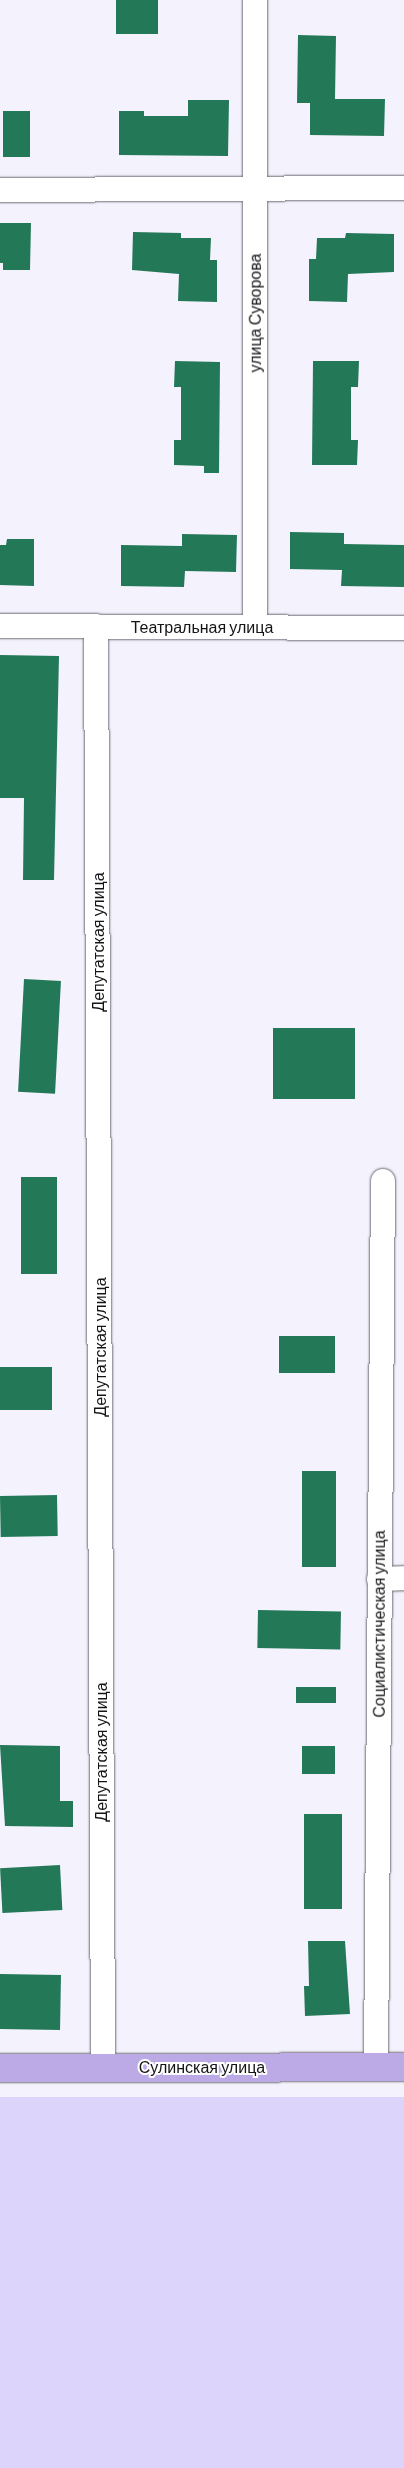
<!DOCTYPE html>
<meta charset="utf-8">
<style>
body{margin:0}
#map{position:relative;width:404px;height:2468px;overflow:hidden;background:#f4f2fc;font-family:Barlow,sans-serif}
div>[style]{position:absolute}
.green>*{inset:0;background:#dcd4fb;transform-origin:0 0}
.building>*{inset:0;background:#237858;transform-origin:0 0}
.roads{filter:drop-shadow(0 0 1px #6c6a73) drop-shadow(0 0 1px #6c6a73)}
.minor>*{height:24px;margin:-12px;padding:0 12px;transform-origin:12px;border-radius:12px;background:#fff}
.major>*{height:28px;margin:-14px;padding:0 14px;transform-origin:14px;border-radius:14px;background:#bbaae5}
span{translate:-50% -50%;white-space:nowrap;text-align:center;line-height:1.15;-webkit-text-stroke:4px #fff;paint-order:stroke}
.street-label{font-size:16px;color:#141417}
</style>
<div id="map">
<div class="green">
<div style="left:404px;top:2097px;width:371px;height:404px;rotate:90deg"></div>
</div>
<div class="building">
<div style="left:116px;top:0;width:42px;height:34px"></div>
<div style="clip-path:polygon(298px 35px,336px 36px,335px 99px,385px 99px,384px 136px,310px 135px,310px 103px,297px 103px)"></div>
<div style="clip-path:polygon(188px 100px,229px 100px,228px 156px,119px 155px,119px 111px,144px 111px,144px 116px,188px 116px)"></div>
<div style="left:3px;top:111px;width:27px;height:46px"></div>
<div style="clip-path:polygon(0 223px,31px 223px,30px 270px,3px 270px,3px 263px,0 263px)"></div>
<div style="clip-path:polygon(133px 232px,181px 233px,181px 238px,211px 238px,210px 260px,217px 260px,217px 302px,178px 301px,179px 274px,132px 270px)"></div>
<div style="clip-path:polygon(346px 233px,394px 234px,394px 272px,348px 274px,347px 302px,309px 301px,309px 259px,316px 259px,317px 238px,345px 238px)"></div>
<div style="clip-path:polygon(175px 361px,220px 362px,219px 473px,204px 473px,204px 466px,174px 465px,174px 440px,181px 440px,181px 387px,174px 387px)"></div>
<div style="clip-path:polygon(313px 361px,359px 361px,358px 387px,351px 387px,351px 440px,358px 440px,357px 465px,312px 465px)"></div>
<div style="clip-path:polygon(290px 532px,344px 533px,344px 544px,404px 545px,404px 587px,341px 586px,342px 570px,290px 569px)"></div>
<div style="clip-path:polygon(182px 534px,237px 535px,236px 572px,185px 571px,184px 587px,121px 586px,121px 545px,182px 546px)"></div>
<div style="clip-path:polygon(7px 539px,34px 539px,34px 586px,0 585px,0 545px,6px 545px)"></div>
<div style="clip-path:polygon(0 655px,59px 656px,54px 880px,23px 880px,24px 798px,0 798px)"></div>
<div style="left:24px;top:979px;width:37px;height:113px;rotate:3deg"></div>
<div style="left:273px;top:1028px;width:82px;height:71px"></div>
<div style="left:21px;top:1177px;width:36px;height:97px"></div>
<div style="left:335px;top:1336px;width:37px;height:56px;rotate:90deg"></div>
<div style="left:0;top:1367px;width:52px;height:43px"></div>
<div style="left:302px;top:1471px;width:34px;height:96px"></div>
<div style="left:57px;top:1495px;width:41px;height:57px;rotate:89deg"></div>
<div style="left:258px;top:1610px;width:83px;height:38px;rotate:1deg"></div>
<div style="left:336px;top:1687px;width:16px;height:40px;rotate:90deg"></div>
<div style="clip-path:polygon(0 1745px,60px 1746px,60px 1801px,73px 1801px,73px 1827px,5px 1826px)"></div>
<div style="left:335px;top:1746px;width:28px;height:33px;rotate:90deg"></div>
<div style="left:342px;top:1814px;width:95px;height:38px;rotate:90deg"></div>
<div style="left:60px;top:1865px;width:45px;height:60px;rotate:87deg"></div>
<div style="clip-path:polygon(308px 1941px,345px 1941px,350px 2014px,305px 2016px,304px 1986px,309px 1986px)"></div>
<div style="left:0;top:1974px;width:61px;height:55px;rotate:1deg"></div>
</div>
<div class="roads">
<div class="minor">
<div style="left:255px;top:0;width:627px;rotate:90deg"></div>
<div style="left:0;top:190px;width:404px;rotate:-0.3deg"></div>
<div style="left:0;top:626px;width:404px;rotate:0.3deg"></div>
<div style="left:96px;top:626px;width:1441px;rotate:89.72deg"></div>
<div style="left:379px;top:1579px;width:25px;rotate:-2deg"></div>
<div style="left:376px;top:2067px;width:886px;rotate:-89.55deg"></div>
</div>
<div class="major">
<div style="left:0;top:2068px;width:404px;rotate:-0.1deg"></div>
</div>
</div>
<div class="street-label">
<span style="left:255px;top:313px;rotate:-90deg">улица Суворова</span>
<span style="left:202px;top:627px">Театральная улица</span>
<span style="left:98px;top:942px;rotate:-90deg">Депутатская улица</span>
<span style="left:100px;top:1347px;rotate:-90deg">Депутатская улица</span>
<span style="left:379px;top:1624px;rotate:-90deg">Социалистическая улица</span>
<span style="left:101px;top:1752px;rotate:-90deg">Депутатская улица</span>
<span style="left:202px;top:2067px">Сулинская улица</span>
</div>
</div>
